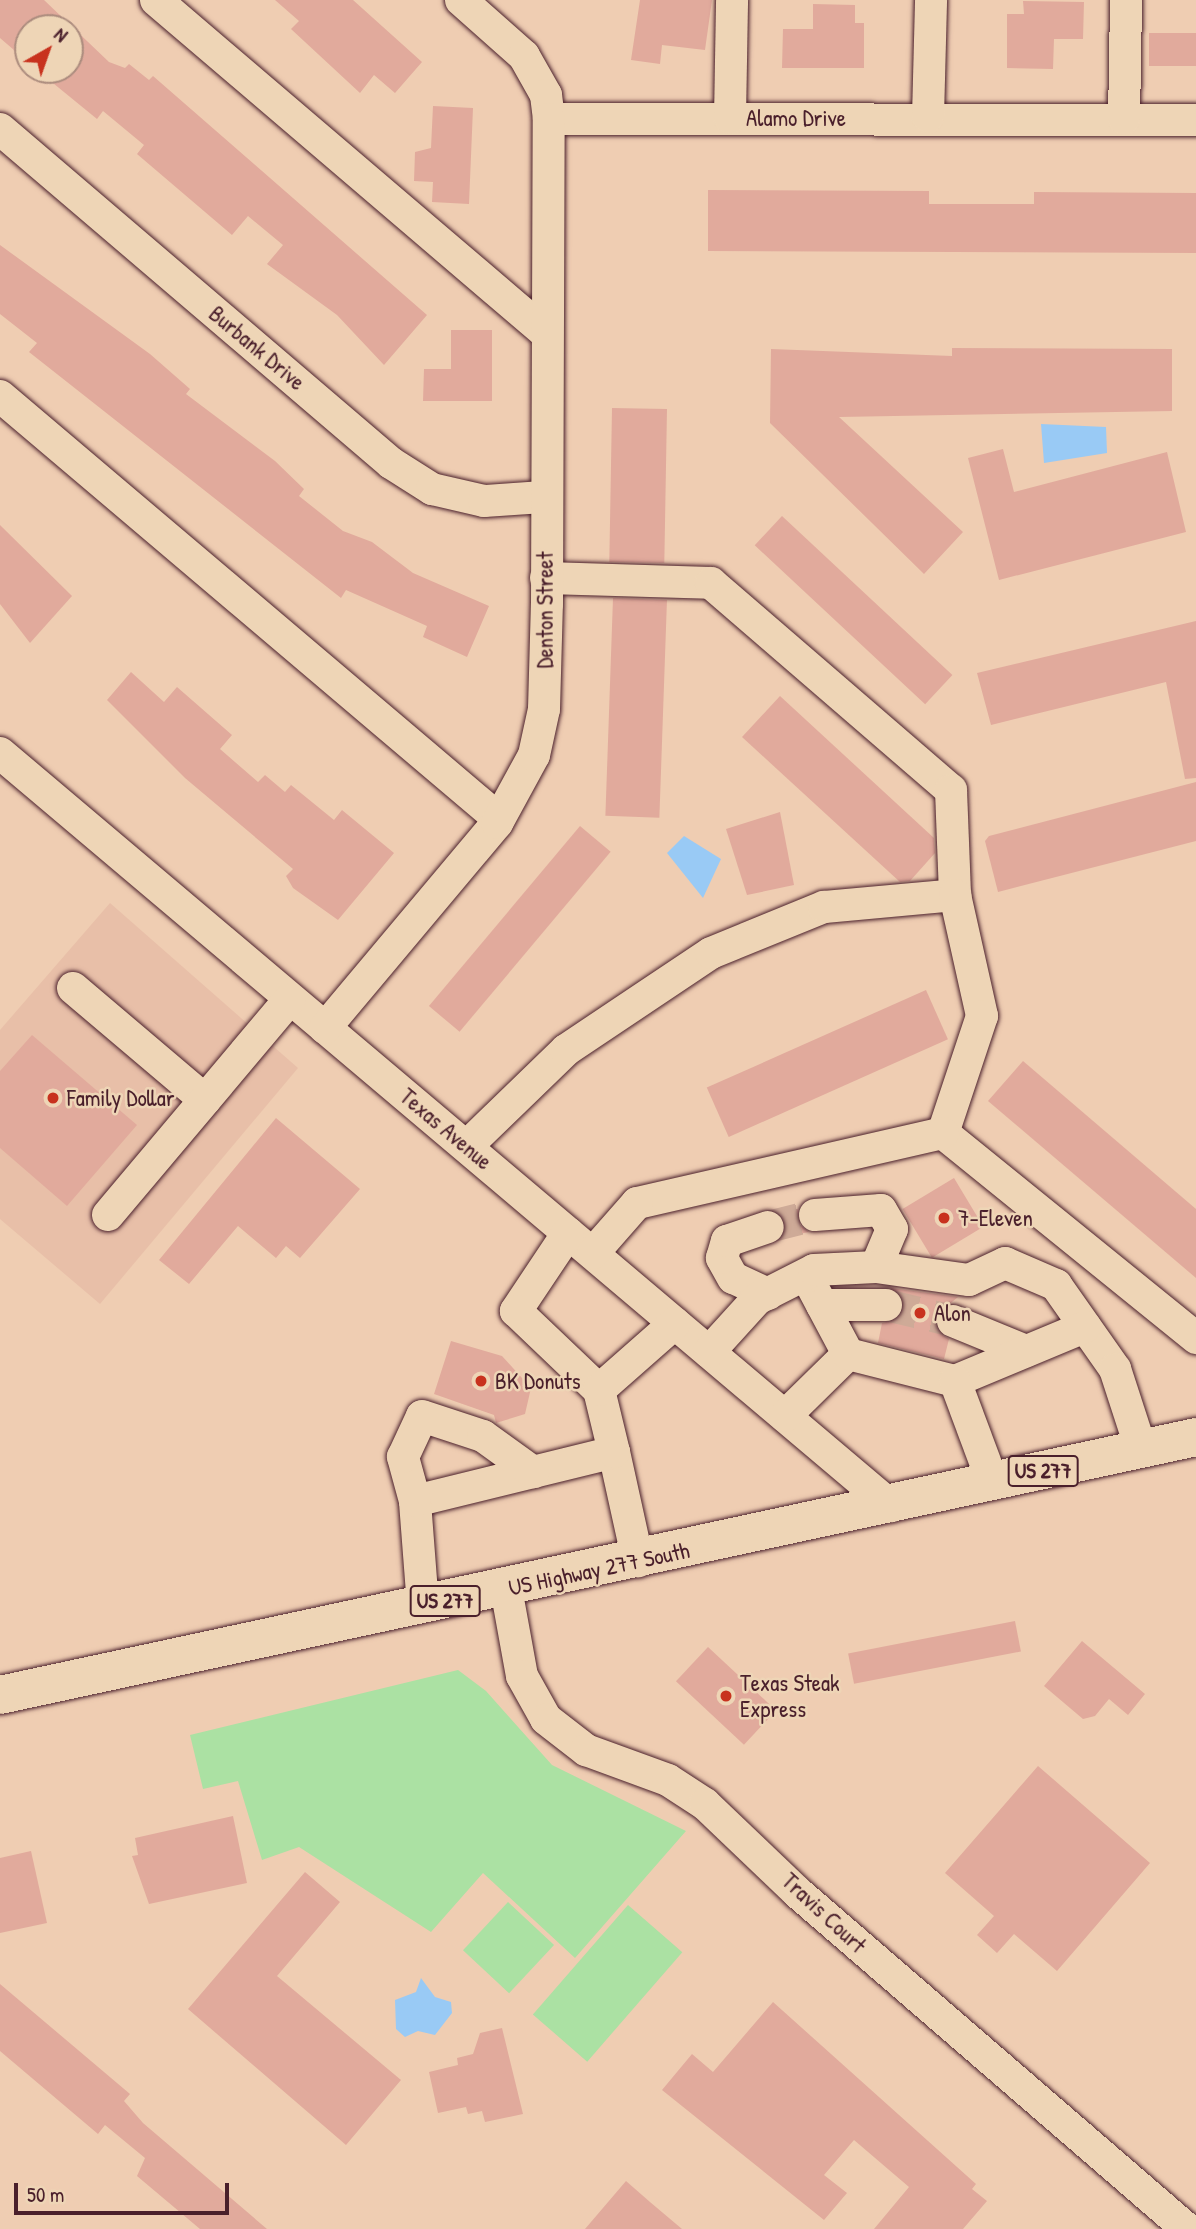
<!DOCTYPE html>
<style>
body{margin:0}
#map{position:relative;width:1196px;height:2229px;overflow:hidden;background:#efcdb2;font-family:"Patrick Hand",sans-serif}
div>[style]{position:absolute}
.built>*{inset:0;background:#e8bfa8}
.green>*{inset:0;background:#abe1a3;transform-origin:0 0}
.water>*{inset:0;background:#99caf5}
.building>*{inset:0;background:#e1aa9c;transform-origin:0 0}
.minor-tunnel>*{height:32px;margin-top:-16px;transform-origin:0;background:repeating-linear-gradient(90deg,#ceaa97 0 32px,transparent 0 48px)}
.roads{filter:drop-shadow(0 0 2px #4a1f2b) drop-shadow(0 0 2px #4a1f2b)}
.minor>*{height:32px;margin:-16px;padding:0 16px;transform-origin:16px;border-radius:16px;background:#eed5b6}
.highway>*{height:38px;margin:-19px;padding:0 19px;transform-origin:19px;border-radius:19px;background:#eed5b6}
.dots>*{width:19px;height:19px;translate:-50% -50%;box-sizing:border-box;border:4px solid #eed5b6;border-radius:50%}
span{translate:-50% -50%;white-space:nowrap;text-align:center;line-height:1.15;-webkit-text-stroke:5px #eed5b6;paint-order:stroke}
.shield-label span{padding:2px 5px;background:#eed5b6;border:2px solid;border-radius:5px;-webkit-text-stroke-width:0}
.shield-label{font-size:21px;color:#4a1f2b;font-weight:700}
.street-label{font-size:23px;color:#4a1f2b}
.poi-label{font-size:23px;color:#4a1f2b}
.left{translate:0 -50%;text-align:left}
.north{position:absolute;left:14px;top:14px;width:70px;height:70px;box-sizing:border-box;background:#eed5b6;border:2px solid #ac8c7e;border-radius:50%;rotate:40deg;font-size:19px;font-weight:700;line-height:28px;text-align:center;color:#4a1f2b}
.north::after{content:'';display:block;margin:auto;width:24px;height:32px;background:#c8321e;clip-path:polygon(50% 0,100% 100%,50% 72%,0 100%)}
.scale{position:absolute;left:14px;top:2183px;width:215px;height:32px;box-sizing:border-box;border:4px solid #4a1f2b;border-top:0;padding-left:9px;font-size:21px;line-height:24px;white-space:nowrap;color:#4a1f2b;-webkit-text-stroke:5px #eed5b6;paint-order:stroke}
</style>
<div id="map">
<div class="built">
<div style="clip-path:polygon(110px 903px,298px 1068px,100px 1304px,0 1219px,0 1030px)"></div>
</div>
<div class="green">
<div style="clip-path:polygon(458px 1670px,486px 1691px,552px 1765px,686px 1831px,575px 1958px,483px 1873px,431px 1932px,299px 1847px,262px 1860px,238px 1781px,203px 1789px,190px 1735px)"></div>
<div style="left:508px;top:1902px;width:63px;height:66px;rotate:43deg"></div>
<div style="left:628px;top:1905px;width:72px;height:145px;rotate:41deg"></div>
</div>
<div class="water">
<div style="clip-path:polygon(1041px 424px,1106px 427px,1107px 453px,1044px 463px)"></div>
<div style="clip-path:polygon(684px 836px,721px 859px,703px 898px,667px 853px)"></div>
<div style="clip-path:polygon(421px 1978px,435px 1997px,451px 2002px,452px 2013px,435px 2035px,418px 2031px,405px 2037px,396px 2029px,395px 2000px,416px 1992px)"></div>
</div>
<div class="building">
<div style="clip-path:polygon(0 0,44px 0,109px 62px,125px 68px,129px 64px,149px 80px,153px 76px,427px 315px,384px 365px,337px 315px,267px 264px,283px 245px,248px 216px,232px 235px,137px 154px,144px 145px,103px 111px,97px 119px,37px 70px,70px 70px,70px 28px,28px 28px,28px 62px,0 38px)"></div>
<div style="clip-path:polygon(275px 0,353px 0,422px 62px,395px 93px,374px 75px,360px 93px,291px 29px,299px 21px)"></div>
<div style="clip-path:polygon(640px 0,712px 0,705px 50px,662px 45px,660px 64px,631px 60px)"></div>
<div style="clip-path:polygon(1023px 1px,1084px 2px,1083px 39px,1054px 39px,1053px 69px,1007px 68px,1007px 14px,1024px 14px)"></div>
<div style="clip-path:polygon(813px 4px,855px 5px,855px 23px,864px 23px,864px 68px,782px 68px,783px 29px,813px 29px)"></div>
<div style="left:1149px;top:33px;width:47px;height:33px"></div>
<div style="clip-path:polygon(433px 106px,473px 108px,469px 204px,432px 202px,433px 182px,414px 181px,415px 152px,431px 148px)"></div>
<div style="clip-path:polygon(708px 190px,929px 191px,929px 204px,1034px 204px,1034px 192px,1196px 193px,1196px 253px,708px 251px)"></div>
<div style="clip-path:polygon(0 245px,150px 354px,190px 389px,186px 394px,275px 461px,304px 489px,299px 496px,343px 531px,372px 542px,413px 573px,489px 606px,467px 657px,423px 637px,427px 626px,346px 590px,341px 598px,29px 352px,37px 343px,0 314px)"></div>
<div style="clip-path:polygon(451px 330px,492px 330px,492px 401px,423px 401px,424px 369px,451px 369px)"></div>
<div style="clip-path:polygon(952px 348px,1172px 349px,1172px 411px,839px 417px,963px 532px,924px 574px,770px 423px,771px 349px,952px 356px)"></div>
<div style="left:612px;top:408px;width:55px;height:154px;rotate:1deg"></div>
<div style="clip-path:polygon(1003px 449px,1014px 492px,1167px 452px,1186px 532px,999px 580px,968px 458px)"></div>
<div style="left:782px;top:516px;width:233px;height:40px;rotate:43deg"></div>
<div style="clip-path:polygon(0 525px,72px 596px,30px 643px,0 604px)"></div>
<div style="left:613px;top:598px;width:54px;height:218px;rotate:2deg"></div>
<div style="clip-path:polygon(1196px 621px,1196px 778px,1185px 779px,1166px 682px,991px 725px,977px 673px)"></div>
<div style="clip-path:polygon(131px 672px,164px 702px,177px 687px,232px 735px,220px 749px,258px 782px,265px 775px,285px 792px,291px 785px,334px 820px,342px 810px,394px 853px,338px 920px,293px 888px,286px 876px,293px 869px,185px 778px,107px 700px)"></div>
<div style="clip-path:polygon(780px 696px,934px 838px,935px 853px,910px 881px,900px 882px,742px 737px)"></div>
<div style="clip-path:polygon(1196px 782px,1196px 841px,998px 892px,985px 841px,989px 836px)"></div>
<div style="clip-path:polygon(780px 812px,794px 885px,747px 895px,726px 829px)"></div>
<div style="left:580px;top:826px;width:40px;height:235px;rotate:40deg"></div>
<div style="left:926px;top:990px;width:54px;height:240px;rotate:66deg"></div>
<div style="clip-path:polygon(32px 1035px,137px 1125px,67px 1206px,0 1148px,0 1071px)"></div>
<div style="clip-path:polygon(1023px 1061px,1196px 1209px,1196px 1278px,988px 1101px)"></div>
<div style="clip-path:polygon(276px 1118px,360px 1189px,300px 1258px,286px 1246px,276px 1258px,238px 1226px,189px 1284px,159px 1260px)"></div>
<div style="left:954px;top:1178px;width:57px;height:60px;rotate:59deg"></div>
<div style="clip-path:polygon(798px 1209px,800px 1225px,809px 1232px,783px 1237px,786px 1222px,779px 1213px)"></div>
<div style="clip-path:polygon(891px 1288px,958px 1297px,936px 1315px,938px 1332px,949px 1339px,944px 1359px,878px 1343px,882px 1323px,896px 1320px,904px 1306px)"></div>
<div style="clip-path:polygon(451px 1341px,502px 1356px,531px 1388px,525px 1414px,496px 1423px,494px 1415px,434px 1394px)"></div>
<div style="left:1015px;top:1621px;width:31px;height:170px;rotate:79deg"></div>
<div style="clip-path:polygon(1082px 1641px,1145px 1694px,1128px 1715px,1109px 1699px,1095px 1716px,1083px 1719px,1044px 1686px)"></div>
<div style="left:708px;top:1647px;width:93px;height:47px;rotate:43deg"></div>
<div style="clip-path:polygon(1038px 1766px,1150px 1863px,1057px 1971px,1014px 1934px,997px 1953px,977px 1935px,994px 1916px,945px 1873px)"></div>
<div style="clip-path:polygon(233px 1816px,247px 1883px,149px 1904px,132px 1856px,138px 1855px,135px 1838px)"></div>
<div style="clip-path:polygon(31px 1851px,47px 1923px,0 1933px,0 1858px)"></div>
<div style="clip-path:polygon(305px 1872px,340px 1902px,277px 1976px,401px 2080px,346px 2145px,188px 2009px)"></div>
<div style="clip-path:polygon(0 1984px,130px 2094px,124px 2101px,143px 2123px,267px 2229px,200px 2229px,137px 2176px,145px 2158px,105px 2125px,98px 2134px,0 2051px)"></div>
<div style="clip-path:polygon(773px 2002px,976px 2184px,972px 2189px,987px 2201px,963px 2229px,874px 2229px,909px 2187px,854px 2140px,824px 2175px,847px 2193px,824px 2220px,662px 2090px,692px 2054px,713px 2072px)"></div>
<div style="clip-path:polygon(502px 2028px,523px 2114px,485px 2122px,482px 2111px,468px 2114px,466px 2107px,438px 2113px,429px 2072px,458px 2065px,457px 2058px,473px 2054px,480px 2033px)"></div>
<div style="clip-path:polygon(626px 2181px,650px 2202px,682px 2229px,585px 2229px)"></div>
</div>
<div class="minor-tunnel">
<div style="left:768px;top:1227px;width:49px;rotate:-14.3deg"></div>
<div style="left:886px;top:1305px;width:69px;rotate:13.4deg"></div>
</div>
<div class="roads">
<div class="minor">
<div style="left:156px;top:0;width:513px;rotate:40.49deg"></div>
<div style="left:461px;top:0;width:84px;rotate:41.6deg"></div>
<div style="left:524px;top:56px;width:45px;rotate:60.6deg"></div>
<div style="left:546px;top:95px;width:24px;rotate:83deg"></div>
<div style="left:549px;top:119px;width:647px;rotate:0.09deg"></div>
<div style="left:928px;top:117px;width:117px;rotate:-88.5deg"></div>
<div style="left:730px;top:118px;width:118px;rotate:-89deg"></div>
<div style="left:1124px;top:119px;width:119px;rotate:-89deg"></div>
<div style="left:0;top:129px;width:514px;rotate:40.5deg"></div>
<div style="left:391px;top:463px;width:49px;rotate:32.4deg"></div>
<div style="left:432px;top:489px;width:53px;rotate:13deg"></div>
<div style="left:484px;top:501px;width:59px;rotate:-3.9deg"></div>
<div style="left:0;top:396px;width:654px;rotate:40.29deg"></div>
<div style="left:546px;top:578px;width:165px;rotate:1.7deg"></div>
<div style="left:711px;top:583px;width:317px;rotate:40.8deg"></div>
<div style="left:951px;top:790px;width:105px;rotate:87.8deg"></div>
<div style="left:0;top:753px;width:1167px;rotate:40.2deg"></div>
<div style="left:73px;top:988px;width:173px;rotate:40.3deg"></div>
<div style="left:325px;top:1028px;width:268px;rotate:-50deg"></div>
<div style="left:497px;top:823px;width:77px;rotate:-61.4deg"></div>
<div style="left:534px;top:755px;width:47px;rotate:-77.7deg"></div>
<div style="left:544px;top:709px;width:105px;rotate:-88.4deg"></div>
<div style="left:547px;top:604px;width:485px;rotate:-89.8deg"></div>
<div style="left:943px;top:1133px;width:326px;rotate:39deg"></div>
<div style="left:467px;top:1146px;width:138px;rotate:-44.1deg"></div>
<div style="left:566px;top:1050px;width:174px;rotate:-33.8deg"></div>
<div style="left:711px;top:953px;width:122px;rotate:-22.2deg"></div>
<div style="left:824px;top:907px;width:132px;rotate:-5.2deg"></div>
<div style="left:955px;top:895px;width:124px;rotate:77.4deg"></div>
<div style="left:982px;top:1016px;width:123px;rotate:108.4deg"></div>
<div style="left:943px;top:1133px;width:314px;rotate:167.1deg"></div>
<div style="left:637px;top:1203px;width:67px;rotate:131.3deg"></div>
<div style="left:108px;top:1215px;width:282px;rotate:-49.9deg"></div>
<div style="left:815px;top:1215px;width:66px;rotate:-4.3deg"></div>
<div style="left:881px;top:1210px;width:22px;rotate:60deg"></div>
<div style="left:892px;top:1229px;width:41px;rotate:112.8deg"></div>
<div style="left:568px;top:1233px;width:94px;rotate:123.7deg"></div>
<div style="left:516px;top:1311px;width:115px;rotate:43.6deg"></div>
<div style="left:806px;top:1275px;width:89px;rotate:62deg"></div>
<div style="left:768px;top:1294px;width:38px;rotate:-155deg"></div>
<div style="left:733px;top:1278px;width:23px;rotate:-119deg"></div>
<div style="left:722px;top:1258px;width:18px;rotate:-74deg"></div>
<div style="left:727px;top:1241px;width:43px;rotate:-18.9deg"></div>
<div style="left:822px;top:1305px;width:64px"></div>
<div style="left:953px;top:1321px;width:79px;rotate:22.3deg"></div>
<div style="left:709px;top:1352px;width:72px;rotate:-47.8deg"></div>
<div style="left:757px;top:1299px;width:64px;rotate:-27deg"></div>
<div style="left:814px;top:1270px;width:62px;rotate:-2.8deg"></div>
<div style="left:876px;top:1267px;width:94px;rotate:8deg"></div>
<div style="left:969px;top:1280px;width:40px;rotate:-25deg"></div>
<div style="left:1005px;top:1263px;width:56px;rotate:23.3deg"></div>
<div style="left:1056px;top:1285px;width:103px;rotate:54.9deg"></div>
<div style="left:1115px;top:1369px;width:84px;rotate:72deg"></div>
<div style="left:955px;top:1381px;width:141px;rotate:-22.6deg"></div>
<div style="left:785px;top:1416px;width:88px;rotate:-44.5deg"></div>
<div style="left:848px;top:1354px;width:110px;rotate:14.2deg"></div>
<div style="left:955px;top:1381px;width:109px;rotate:69.6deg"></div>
<div style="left:614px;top:1452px;width:112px;rotate:77.6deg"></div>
<div style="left:415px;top:1501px;width:205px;rotate:-13.8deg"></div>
<div style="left:614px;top:1452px;width:64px;rotate:-103.6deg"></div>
<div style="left:599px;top:1390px;width:101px;rotate:-41.4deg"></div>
<div style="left:506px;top:1588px;width:89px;rotate:79.7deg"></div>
<div style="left:522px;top:1676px;width:49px;rotate:60.8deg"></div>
<div style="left:546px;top:1719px;width:51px;rotate:37.8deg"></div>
<div style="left:586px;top:1750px;width:87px;rotate:20.1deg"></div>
<div style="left:668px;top:1780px;width:44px;rotate:33deg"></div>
<div style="left:705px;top:1804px;width:127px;rotate:43.7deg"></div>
<div style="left:797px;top:1892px;width:515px;rotate:40.83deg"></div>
<div style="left:423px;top:1606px;width:105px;rotate:-94.4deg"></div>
<div style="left:415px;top:1501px;width:46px;rotate:-105.3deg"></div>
<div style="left:403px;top:1457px;width:45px;rotate:-65.1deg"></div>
<div style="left:422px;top:1416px;width:64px;rotate:18.2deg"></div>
<div style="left:483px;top:1436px;width:62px;rotate:35.8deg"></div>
</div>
<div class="highway">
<div style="left:0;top:1695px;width:1224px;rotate:-12.17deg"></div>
</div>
</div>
<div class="dots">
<div style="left:53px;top:1098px;background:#c8321e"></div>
<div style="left:944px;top:1218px;background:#c8321e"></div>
<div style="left:920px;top:1313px;background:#c8321e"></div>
<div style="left:481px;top:1381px;background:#c8321e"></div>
<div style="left:726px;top:1696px;background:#c8321e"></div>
</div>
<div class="shield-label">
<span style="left:1043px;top:1471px">US 277</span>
<span style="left:445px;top:1601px">US 277</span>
</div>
<div class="street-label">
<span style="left:796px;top:118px">Alamo Drive</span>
<span style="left:257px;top:348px;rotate:40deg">Burbank Drive</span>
<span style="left:545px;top:610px;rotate:-90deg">Denton Street</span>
<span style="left:446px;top:1129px;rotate:40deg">Texas Avenue</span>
<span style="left:599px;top:1569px;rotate:-12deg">US Highway 277 South</span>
<span style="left:824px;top:1913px;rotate:43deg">Travis Court</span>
</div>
<div class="poi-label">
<span class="left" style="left:67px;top:1098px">Family Dollar</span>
<span class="left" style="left:958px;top:1218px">7-Eleven</span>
<span class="left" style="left:934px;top:1313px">Alon</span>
<span class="left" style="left:495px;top:1381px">BK Donuts</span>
<span class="left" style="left:740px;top:1696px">Texas Steak<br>Express</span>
</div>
<div class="north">N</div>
<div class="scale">50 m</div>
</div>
